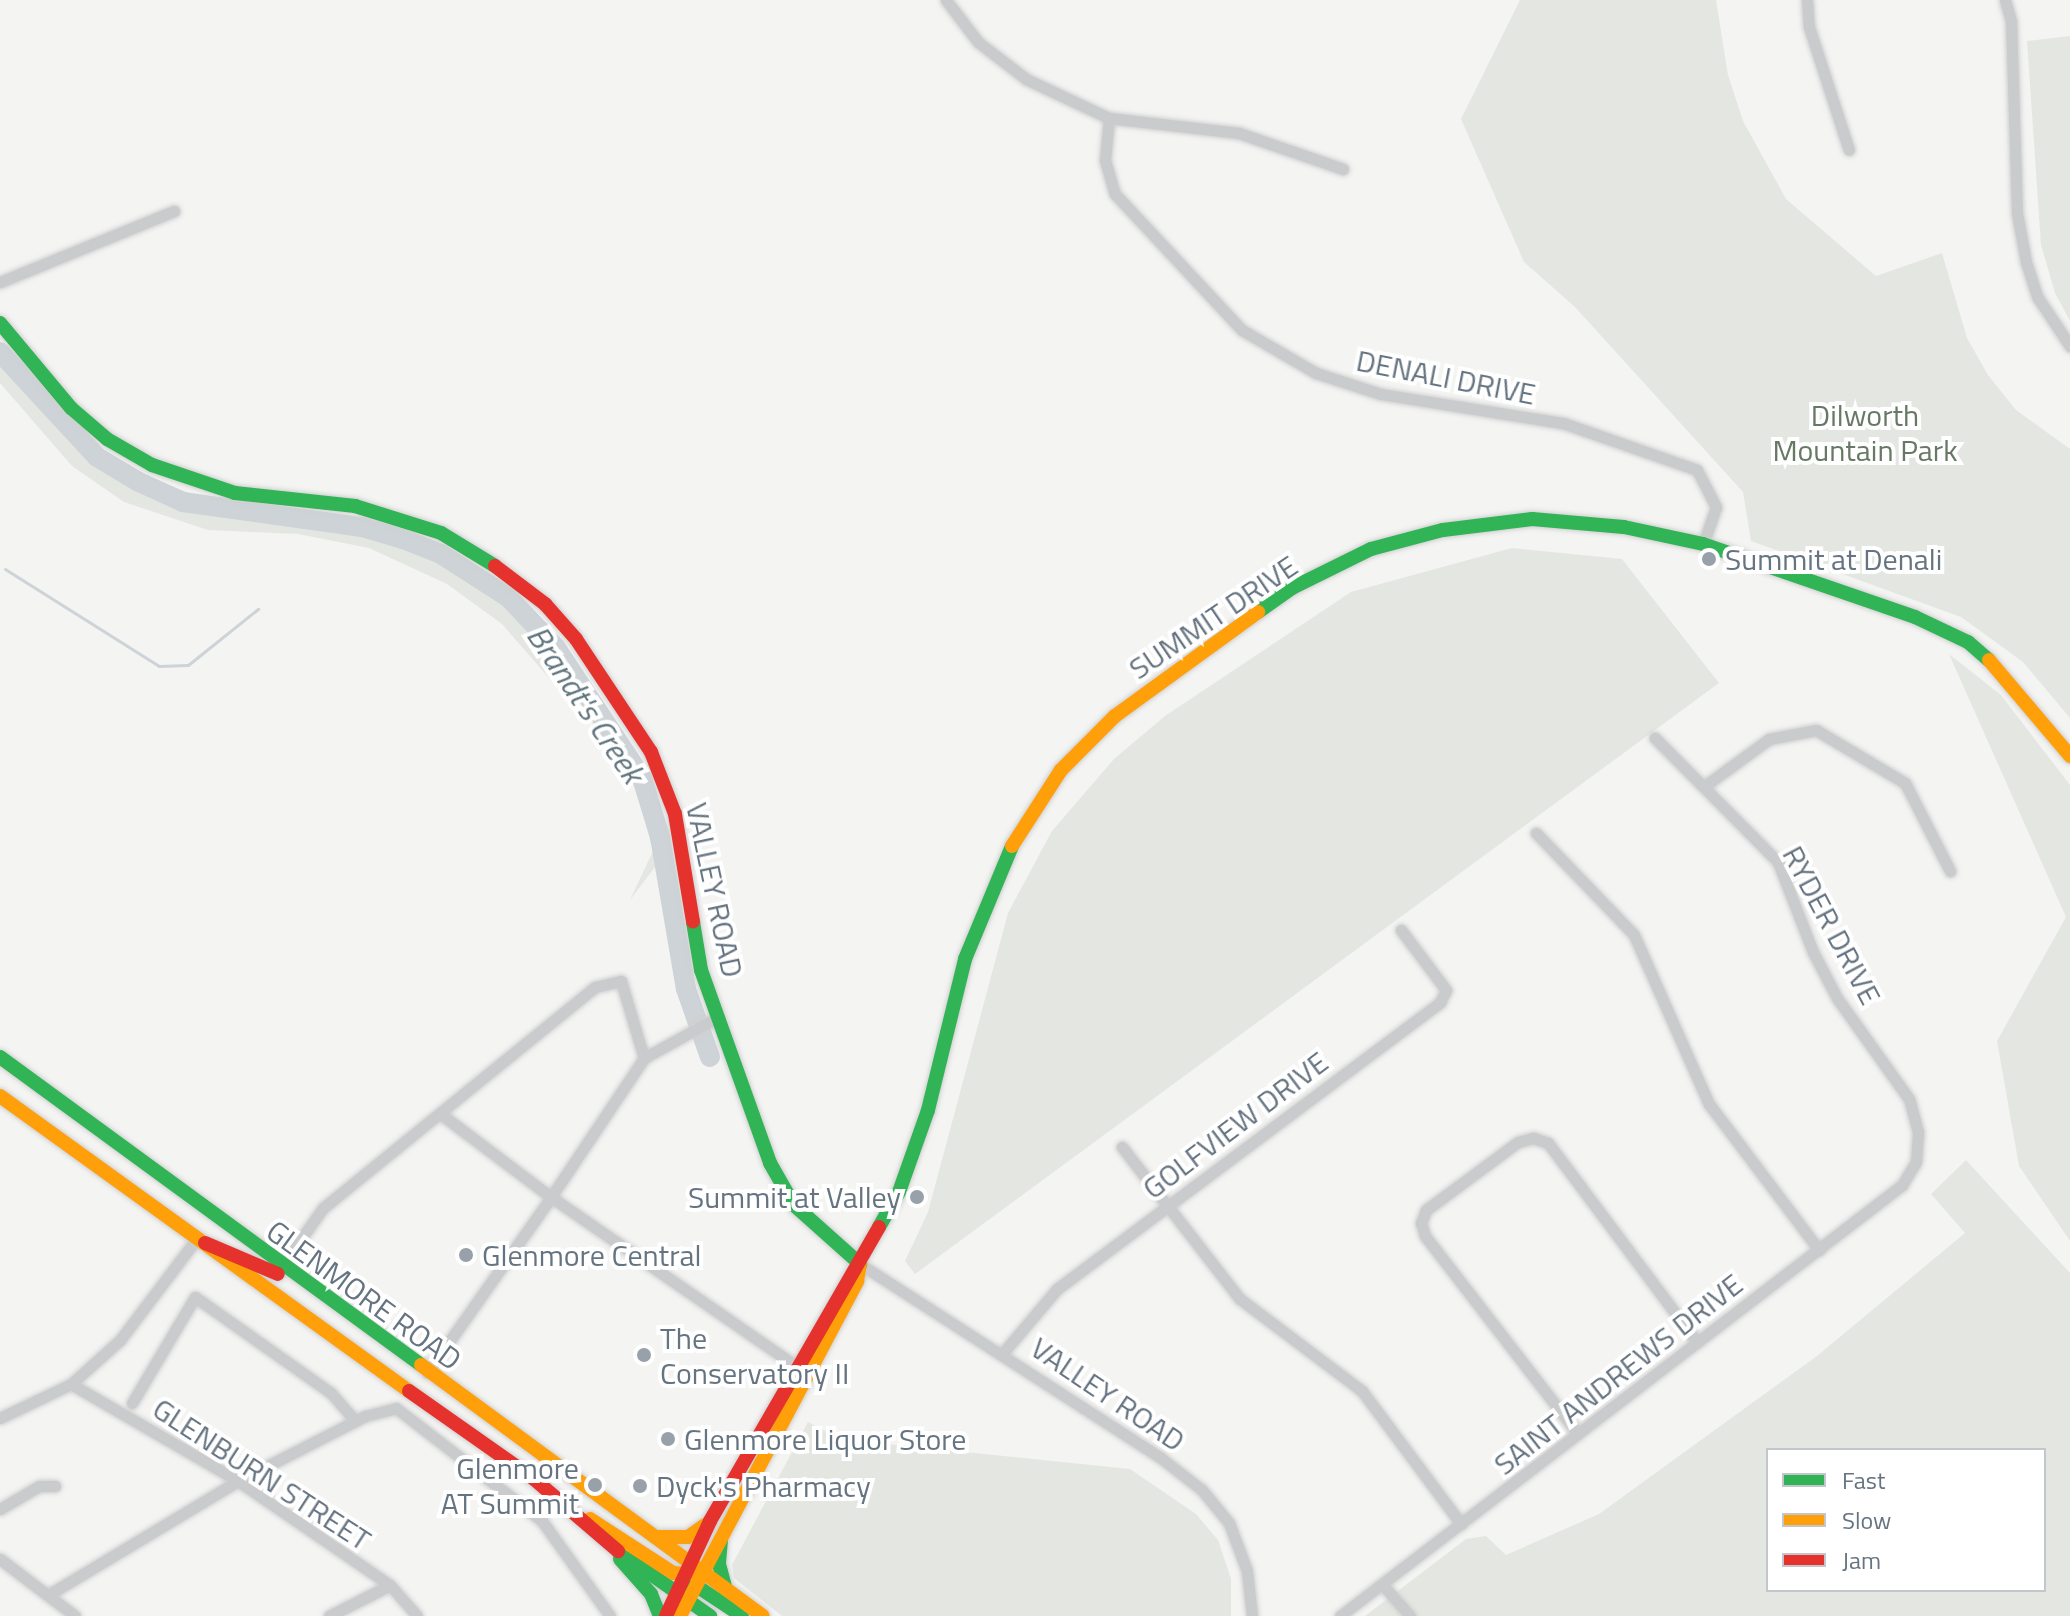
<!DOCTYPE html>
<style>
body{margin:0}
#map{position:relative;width:2070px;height:1616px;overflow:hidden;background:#f4f4f3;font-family:"Titillium Web",sans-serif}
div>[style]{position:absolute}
.green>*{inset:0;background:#e4e7e1}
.stream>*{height:3px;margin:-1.5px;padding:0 1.5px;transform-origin:1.5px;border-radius:1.5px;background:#cdd3d6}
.river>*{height:20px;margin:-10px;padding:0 10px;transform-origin:10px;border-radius:10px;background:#cdd3d6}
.roads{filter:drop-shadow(0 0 2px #d0d0d1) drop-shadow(0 0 2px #d0d0d1)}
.street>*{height:11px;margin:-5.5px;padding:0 5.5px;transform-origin:5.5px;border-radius:5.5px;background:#cacbcc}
.fast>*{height:14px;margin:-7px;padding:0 7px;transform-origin:7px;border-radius:7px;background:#30b455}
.slow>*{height:14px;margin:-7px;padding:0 7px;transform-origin:7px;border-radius:7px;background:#ff9f0a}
.jam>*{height:14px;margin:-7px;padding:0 7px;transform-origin:7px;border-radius:7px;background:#e5322d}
.dots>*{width:22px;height:22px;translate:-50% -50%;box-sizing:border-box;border:4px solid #fff;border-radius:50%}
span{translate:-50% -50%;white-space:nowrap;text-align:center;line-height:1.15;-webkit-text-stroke:8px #fff;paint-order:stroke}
.street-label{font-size:30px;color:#667481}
.park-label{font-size:30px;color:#677964}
.poi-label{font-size:30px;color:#667481}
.left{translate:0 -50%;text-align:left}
.right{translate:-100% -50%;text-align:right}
.water-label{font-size:32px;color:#61757e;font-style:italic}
.legend{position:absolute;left:1766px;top:1448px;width:280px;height:144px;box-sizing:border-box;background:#fff;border:2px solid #c2c7cd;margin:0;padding:10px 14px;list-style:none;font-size:24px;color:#667481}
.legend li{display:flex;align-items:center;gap:16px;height:40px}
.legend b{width:40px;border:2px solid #c2c7cd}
</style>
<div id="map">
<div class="green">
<div style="clip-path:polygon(1520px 0,1716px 0,1728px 75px,1743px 121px,1786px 199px,1876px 276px,1942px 253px,1967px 338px,1988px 375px,2016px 410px,2070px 449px,2070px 718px,2023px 662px,1961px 617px,1751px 541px,1743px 492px,1575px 307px,1524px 262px,1461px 119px)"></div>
<div style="clip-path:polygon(2070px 36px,2070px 321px,2055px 293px,2041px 245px,2027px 41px)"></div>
<div style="clip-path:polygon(0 346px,70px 427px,134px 472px,192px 494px,353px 519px,402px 533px,466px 562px,522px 602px,576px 662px,640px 761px,660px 804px,671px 846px,630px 900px,653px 851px,637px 790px,564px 681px,556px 686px,502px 624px,447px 584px,369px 548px,298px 534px,208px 530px,124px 502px,72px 466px,0 383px)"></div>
<div style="clip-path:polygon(1512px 548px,1622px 559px,1719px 683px,915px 1274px,905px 1261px,928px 1212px,1008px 913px,1052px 831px,1114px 759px,1165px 716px,1351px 592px)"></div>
<div style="clip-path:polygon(1949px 654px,2001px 695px,2070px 785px,2070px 1241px,2019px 1166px,1997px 1041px,2066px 917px)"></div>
<div style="clip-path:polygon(evenodd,1966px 1160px,2070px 1273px,2070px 1616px,1365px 1616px,1466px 1539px,1486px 1536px,1506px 1555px,1599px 1514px,1817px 1356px,1965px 1233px,1931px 1194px,1966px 1160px,1768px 1450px,2044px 1450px,2044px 1590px,1768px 1590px,1768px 1450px)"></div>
<div style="clip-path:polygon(808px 1422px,840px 1439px,1130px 1469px,1196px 1514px,1218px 1540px,1231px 1579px,1231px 1616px,782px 1616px,734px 1578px,732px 1565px)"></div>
</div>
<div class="stream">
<div style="left:5px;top:569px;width:182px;rotate:32.2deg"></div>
<div style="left:159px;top:666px;width:29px;rotate:-2deg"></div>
<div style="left:188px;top:665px;width:90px;rotate:-38.7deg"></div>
</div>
<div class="river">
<div style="left:0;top:352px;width:143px;rotate:47.3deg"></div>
<div style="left:97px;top:457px;width:49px;rotate:30.8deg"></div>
<div style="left:139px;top:482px;width:48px;rotate:24.4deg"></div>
<div style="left:183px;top:502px;width:181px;rotate:8deg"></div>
<div style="left:362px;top:527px;width:43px;rotate:16.3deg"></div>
<div style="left:403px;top:539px;width:41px;rotate:21.5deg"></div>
<div style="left:441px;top:554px;width:80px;rotate:32.7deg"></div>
<div style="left:508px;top:597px;width:70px;rotate:46.7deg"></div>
<div style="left:556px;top:648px;width:156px;rotate:56.5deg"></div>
<div style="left:642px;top:778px;width:62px;rotate:73deg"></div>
<div style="left:660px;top:837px;width:154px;rotate:80.3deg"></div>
<div style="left:686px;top:989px;width:72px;rotate:70.6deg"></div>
</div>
<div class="roads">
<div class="street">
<div style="left:946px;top:0;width:53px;rotate:52.7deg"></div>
<div style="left:978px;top:42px;width:61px;rotate:37.6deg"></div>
<div style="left:1026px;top:79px;width:92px;rotate:25.2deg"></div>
<div style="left:1109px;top:118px;width:42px;rotate:95.4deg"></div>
<div style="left:1105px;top:160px;width:35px;rotate:74deg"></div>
<div style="left:1115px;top:194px;width:186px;rotate:47deg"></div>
<div style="left:1242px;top:330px;width:86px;rotate:30.2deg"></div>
<div style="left:1316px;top:373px;width:68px;rotate:17.9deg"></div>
<div style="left:1381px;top:394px;width:184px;rotate:9.1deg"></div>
<div style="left:1563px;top:423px;width:142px;rotate:19.3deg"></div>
<div style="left:1697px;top:470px;width:42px;rotate:62.8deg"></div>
<div style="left:1716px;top:507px;width:39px;rotate:109deg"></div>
<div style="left:1807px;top:0;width:27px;rotate:86deg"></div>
<div style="left:1809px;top:27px;width:129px;rotate:72deg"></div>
<div style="left:2005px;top:0;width:22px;rotate:74deg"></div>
<div style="left:2011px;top:21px;width:192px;rotate:88.2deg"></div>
<div style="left:2017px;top:213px;width:50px;rotate:79.6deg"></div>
<div style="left:2026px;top:262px;width:38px;rotate:72deg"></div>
<div style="left:2038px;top:298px;width:58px;rotate:56.3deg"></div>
<div style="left:1109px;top:118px;width:131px;rotate:6.6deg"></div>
<div style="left:1239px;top:133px;width:110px;rotate:19.1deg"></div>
<div style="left:0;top:282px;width:188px;rotate:-22.2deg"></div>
<div style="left:1706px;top:785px;width:78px;rotate:-36.1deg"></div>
<div style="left:1769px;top:739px;width:48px;rotate:-10.8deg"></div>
<div style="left:1816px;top:730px;width:104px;rotate:30.8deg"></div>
<div style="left:1905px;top:783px;width:99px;rotate:62.9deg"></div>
<div style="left:1536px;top:833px;width:141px;rotate:46.1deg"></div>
<div style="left:1634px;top:935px;width:185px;rotate:66.1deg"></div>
<div style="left:1709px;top:1104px;width:183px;rotate:53deg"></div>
<div style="left:442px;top:1115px;width:136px;rotate:37deg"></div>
<div style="left:551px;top:1197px;width:167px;rotate:-56.2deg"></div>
<div style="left:644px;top:1058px;width:85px;rotate:-29deg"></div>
<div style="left:1122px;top:1147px;width:192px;rotate:52.2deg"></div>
<div style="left:1240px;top:1299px;width:153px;rotate:37deg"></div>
<div style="left:1362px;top:1391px;width:166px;rotate:53.3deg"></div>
<div style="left:860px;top:1264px;width:358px;rotate:32.8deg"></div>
<div style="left:1161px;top:1458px;width:52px;rotate:38deg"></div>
<div style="left:1202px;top:1490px;width:43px;rotate:50.7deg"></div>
<div style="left:1229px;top:1523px;width:51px;rotate:69.4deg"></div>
<div style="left:1247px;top:1571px;width:45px;rotate:83.7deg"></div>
<div style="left:281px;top:1267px;width:72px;rotate:-54.6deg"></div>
<div style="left:323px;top:1208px;width:350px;rotate:-39.1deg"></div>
<div style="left:595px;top:987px;width:27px;rotate:-13deg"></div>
<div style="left:621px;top:981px;width:80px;rotate:73.4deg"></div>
<div style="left:1002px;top:1354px;width:85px;rotate:-49.8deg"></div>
<div style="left:1057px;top:1289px;width:479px;rotate:-36.8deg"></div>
<div style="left:1440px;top:1002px;width:13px;rotate:-63deg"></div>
<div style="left:1446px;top:990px;width:75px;rotate:-126.9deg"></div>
<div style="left:427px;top:1373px;width:215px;rotate:-54.8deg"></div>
<div style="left:551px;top:1197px;width:298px;rotate:34.6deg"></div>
<div style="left:71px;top:1384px;width:193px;rotate:30.1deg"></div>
<div style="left:238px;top:1481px;width:184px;rotate:34.4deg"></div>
<div style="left:390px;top:1585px;width:41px;rotate:48.9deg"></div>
<div style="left:132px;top:1403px;width:123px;rotate:-59.3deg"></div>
<div style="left:195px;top:1297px;width:166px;rotate:35.2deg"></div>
<div style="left:331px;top:1393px;width:37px;rotate:49deg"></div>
<div style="left:0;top:1418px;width:79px;rotate:-25.6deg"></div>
<div style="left:71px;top:1384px;width:66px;rotate:-41.9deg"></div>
<div style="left:120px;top:1340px;width:124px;rotate:-52.9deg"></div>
<div style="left:1578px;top:1434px;width:250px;rotate:-127.7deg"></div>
<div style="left:1425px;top:1236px;width:14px;rotate:-107deg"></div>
<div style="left:1421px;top:1223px;width:14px;rotate:-69deg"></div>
<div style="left:1426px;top:1210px;width:114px;rotate:-36.5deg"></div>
<div style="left:1518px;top:1142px;width:16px;rotate:-15deg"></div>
<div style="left:1533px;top:1138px;width:16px;rotate:18deg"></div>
<div style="left:1548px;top:1143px;width:249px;rotate:53.2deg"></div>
<div style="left:0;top:1509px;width:45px;rotate:-30.5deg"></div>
<div style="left:39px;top:1486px;width:16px"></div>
<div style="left:0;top:1559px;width:94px;rotate:37.2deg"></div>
<div style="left:1382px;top:1584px;width:43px;rotate:48.8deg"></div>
<div style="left:48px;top:1595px;width:222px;rotate:-31deg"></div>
<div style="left:238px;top:1481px;width:143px;rotate:-27.1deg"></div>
<div style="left:365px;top:1416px;width:32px;rotate:-14deg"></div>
<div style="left:396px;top:1408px;width:185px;rotate:37.7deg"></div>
<div style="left:542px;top:1521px;width:117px;rotate:54.4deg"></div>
<div style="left:329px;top:1616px;width:68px;rotate:-26.9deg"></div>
<div style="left:1340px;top:1616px;width:708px;rotate:-37.48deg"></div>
<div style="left:1902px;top:1185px;width:27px;rotate:-59deg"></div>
<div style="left:1916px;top:1162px;width:30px;rotate:-86deg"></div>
<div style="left:1918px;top:1132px;width:34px;rotate:-105deg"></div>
<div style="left:1909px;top:1099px;width:124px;rotate:-125.5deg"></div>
<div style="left:1837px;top:998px;width:52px;rotate:-117.6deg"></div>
<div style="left:1813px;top:952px;width:97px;rotate:-111.3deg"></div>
<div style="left:1778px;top:862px;width:175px;rotate:-134.8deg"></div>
</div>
<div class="fast">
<div style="left:0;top:323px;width:111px;rotate:50.1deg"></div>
<div style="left:71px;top:408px;width:48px;rotate:40.7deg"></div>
<div style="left:107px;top:439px;width:52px;rotate:30deg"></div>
<div style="left:152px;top:465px;width:88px;rotate:18.6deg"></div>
<div style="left:235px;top:493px;width:121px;rotate:6.2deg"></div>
<div style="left:355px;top:506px;width:90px;rotate:17.4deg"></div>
<div style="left:441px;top:533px;width:63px;rotate:31.4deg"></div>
<div style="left:1258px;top:612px;width:42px;rotate:-35.2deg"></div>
<div style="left:1292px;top:588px;width:88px;rotate:-26.3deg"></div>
<div style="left:1371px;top:549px;width:74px;rotate:-14.8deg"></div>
<div style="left:1443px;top:530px;width:90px;rotate:-7deg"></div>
<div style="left:1532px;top:519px;width:92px;rotate:5deg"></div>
<div style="left:1624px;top:527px;width:81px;rotate:12.1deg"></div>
<div style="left:1703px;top:544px;width:224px;rotate:19deg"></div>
<div style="left:1915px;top:617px;width:59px;rotate:25.3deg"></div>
<div style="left:1968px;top:642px;width:28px;rotate:41deg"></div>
<div style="left:693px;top:922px;width:49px;rotate:80.5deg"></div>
<div style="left:701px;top:970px;width:205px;rotate:70.3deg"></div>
<div style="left:770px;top:1163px;width:48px;rotate:60.3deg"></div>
<div style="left:794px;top:1205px;width:89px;rotate:41.8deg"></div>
<div style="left:0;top:1057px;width:522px;rotate:36.19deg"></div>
<div style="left:879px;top:1227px;width:40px;rotate:-60.3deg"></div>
<div style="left:899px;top:1192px;width:87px;rotate:-70.5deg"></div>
<div style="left:928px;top:1110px;width:155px;rotate:-76.2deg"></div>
<div style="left:965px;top:959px;width:122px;rotate:-67.4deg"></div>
<div style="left:721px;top:1540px;width:24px;rotate:95deg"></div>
<div style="left:719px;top:1564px;width:23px;rotate:75deg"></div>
<div style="left:618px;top:1551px;width:113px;rotate:35.2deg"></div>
<div style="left:620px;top:1559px;width:47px;rotate:48.5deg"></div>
<div style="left:651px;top:1594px;width:24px;rotate:68deg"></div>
<div style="left:687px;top:1587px;width:14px;rotate:8deg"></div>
<div style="left:701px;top:1589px;width:49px;rotate:33.4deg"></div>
</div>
<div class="slow">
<div style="left:1989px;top:660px;width:126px;rotate:49.8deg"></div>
<div style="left:1012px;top:846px;width:90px;rotate:-57.2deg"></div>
<div style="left:1061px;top:770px;width:76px;rotate:-45deg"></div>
<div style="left:1115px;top:716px;width:177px;rotate:-36deg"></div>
<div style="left:0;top:1096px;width:504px;rotate:35.8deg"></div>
<div style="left:421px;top:1365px;width:424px;rotate:36.3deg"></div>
<div style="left:590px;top:1519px;width:99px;rotate:33deg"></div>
<div style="left:673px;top:1573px;width:15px;rotate:4deg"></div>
<div style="left:658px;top:1537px;width:30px"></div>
<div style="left:688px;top:1537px;width:21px;rotate:-35deg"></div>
<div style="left:680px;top:1616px;width:379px;rotate:-62.1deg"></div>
<div style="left:857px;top:1281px;width:17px;rotate:-80deg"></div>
</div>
<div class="jam">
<div style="left:495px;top:566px;width:63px;rotate:37.2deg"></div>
<div style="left:545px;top:604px;width:47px;rotate:48.5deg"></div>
<div style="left:576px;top:639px;width:136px;rotate:56.4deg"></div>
<div style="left:651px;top:752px;width:66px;rotate:68.8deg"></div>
<div style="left:675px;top:814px;width:109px;rotate:80.5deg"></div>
<div style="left:205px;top:1243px;width:79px;rotate:23deg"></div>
<div style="left:409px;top:1391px;width:153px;rotate:35.1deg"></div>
<div style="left:534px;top:1479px;width:111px;rotate:40.6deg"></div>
<div style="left:666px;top:1616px;width:105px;rotate:-65.1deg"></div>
<div style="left:710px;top:1521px;width:339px;rotate:-60.1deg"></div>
</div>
</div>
<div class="dots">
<div style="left:1709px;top:559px;background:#98a1a9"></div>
<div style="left:917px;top:1197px;background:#98a1a9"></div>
<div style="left:466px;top:1255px;background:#98a1a9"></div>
<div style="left:644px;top:1355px;background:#98a1a9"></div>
<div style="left:668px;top:1439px;background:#98a1a9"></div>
<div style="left:595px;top:1485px;background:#98a1a9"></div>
<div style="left:640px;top:1486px;background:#98a1a9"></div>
</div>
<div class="street-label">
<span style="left:1446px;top:377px;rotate:11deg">DENALI DRIVE</span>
<span style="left:1213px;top:617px;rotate:-34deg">SUMMIT DRIVE</span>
<span style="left:715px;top:890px;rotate:78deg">VALLEY ROAD</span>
<span style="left:1832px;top:925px;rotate:62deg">RYDER DRIVE</span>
<span style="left:1235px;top:1125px;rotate:-37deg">GOLFVIEW DRIVE</span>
<span style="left:364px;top:1295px;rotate:36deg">GLENMORE ROAD</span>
<span style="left:1618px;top:1374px;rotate:-38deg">SAINT ANDREWS DRIVE</span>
<span style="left:1108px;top:1394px;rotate:34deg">VALLEY ROAD</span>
<span style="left:262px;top:1474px;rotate:33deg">GLENBURN STREET</span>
</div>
<div class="park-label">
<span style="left:1865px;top:432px">Dilworth<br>Mountain Park</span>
</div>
<div class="poi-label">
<span class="left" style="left:1725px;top:559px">Summit at Denali</span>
<span class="right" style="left:901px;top:1197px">Summit at Valley</span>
<span class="left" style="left:482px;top:1255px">Glenmore Central</span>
<span class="left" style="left:660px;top:1355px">The<br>Conservatory II</span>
<span class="left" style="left:684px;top:1439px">Glenmore Liquor Store</span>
<span class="right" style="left:579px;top:1485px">Glenmore<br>AT Summit</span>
<span class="left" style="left:656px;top:1486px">Dyck's Pharmacy</span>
</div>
<div class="water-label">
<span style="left:586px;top:704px;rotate:56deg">Brandt's Creek</span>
</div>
<ul class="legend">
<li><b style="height:10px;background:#30b455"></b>Fast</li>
<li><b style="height:10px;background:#ff9f0a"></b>Slow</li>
<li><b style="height:10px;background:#e5322d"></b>Jam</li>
</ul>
</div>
